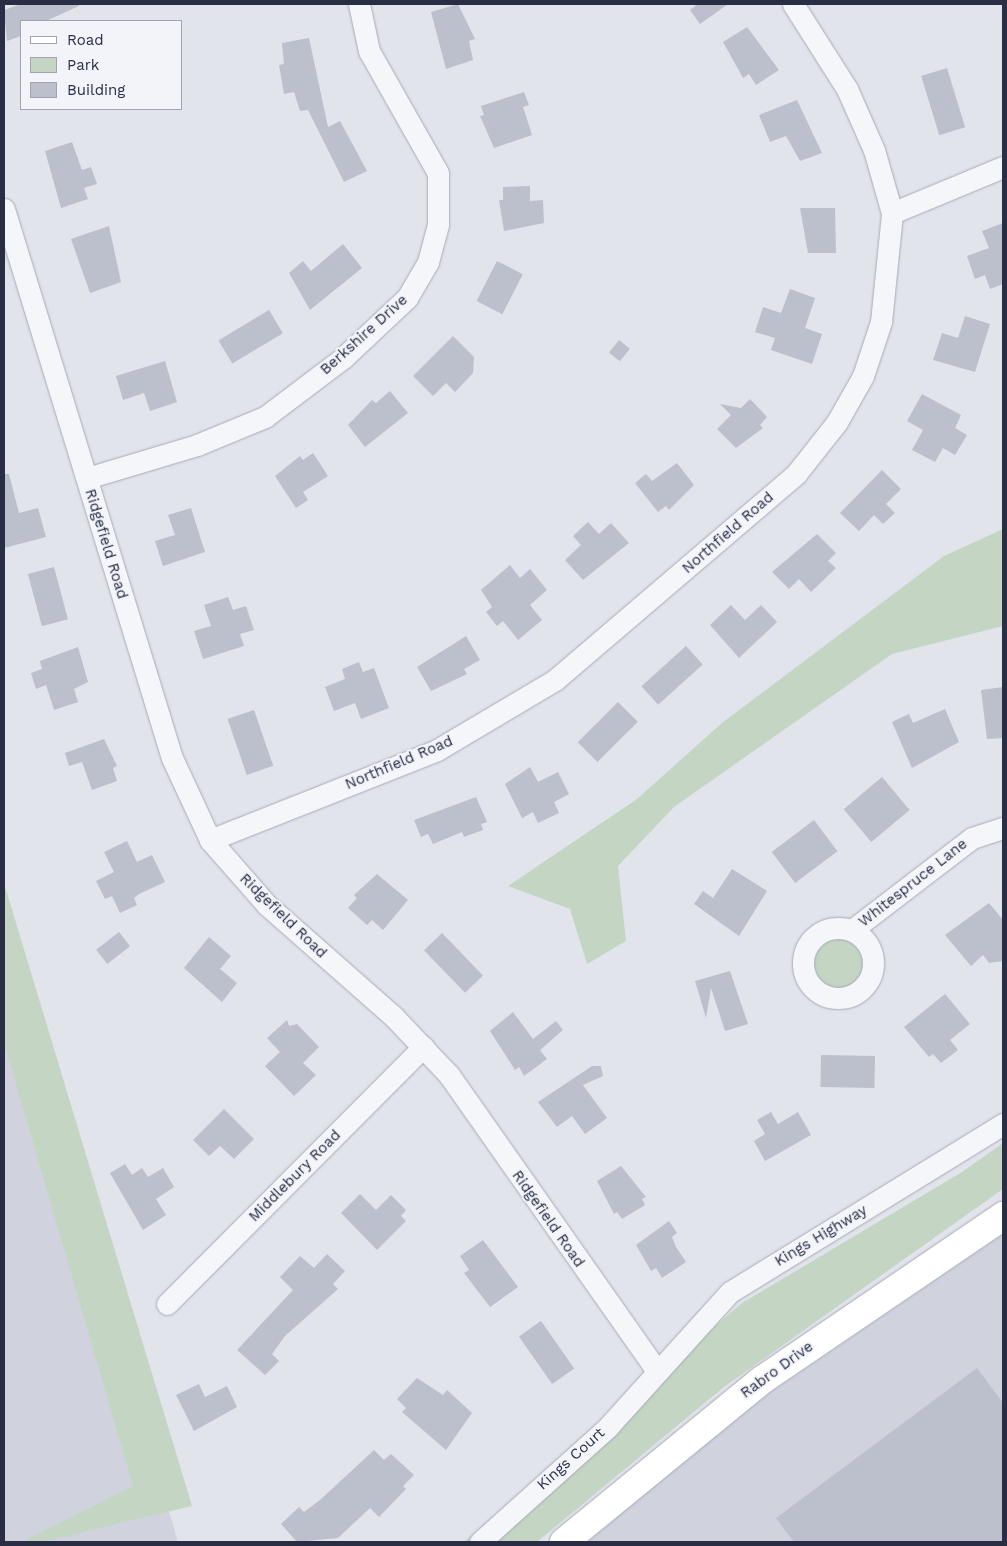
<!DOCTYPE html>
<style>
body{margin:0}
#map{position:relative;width:1007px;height:1546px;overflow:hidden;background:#e2e4ec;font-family:"Work Sans",sans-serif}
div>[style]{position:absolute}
.built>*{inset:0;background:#d0d3de}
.green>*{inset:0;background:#c4d6c3}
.round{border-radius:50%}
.building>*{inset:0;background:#bcbfcc;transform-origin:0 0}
.roads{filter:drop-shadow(0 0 1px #a7aab7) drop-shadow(0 0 1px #a7aab7)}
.street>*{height:21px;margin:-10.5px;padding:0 10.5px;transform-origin:10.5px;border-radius:10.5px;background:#f5f6f9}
.street>.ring{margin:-10.5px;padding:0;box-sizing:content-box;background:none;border:21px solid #f5f6f9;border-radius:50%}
.secondary>*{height:28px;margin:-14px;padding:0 14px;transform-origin:14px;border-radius:14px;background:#fff}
span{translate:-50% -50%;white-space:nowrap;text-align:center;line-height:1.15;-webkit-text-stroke:4px #f2f4f9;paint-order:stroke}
.street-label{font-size:15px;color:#292e45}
.frame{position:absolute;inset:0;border:5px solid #292e45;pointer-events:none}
.legend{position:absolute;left:20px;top:20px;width:162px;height:90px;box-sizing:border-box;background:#f2f4f9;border:1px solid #a2a5b1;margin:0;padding:6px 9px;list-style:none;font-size:15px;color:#292e45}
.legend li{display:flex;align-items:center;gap:10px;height:25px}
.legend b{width:25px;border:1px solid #a2a5b1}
</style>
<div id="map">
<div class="built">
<div style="clip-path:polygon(4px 952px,178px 1542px,4px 1542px)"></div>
<div style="clip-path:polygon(1003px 1234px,1003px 1542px,584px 1542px,753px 1404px)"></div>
</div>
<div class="green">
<div style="clip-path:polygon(1003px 529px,1003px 626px,892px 654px,674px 807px,618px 866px,626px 941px,587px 964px,570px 909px,508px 886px,637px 799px,723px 722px,944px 556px)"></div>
<div style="clip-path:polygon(4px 883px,192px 1506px,42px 1542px,22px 1542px,133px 1486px,4px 1043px)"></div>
<div class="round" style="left:808px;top:934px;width:60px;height:60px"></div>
<div style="clip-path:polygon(1003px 1143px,1003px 1189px,724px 1387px,537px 1542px,464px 1542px,742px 1303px,962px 1172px)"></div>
</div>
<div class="building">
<div style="clip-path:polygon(21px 4px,79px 4px,79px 6px,46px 21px,21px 21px,21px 36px,7px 41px,4px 10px)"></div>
<div style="clip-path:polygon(458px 4px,475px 39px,469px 41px,473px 60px,446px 69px,431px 12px)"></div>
<div style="clip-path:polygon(698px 4px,728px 4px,700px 24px,690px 10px)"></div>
<div style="clip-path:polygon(747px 27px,779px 70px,756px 85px,749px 74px,743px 78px,723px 42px)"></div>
<div style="clip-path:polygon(309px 38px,328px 127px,340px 121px,367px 171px,344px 182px,308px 110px,300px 111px,294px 92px,284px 94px,279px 65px,284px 64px,282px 43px)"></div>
<div style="left:947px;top:68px;width:62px;height:27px;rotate:73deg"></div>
<div style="clip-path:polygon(524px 92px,529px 105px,523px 107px,532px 135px,494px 148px,480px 116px,484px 115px,481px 106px)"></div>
<div style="clip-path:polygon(797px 100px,822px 153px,800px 161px,786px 136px,770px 142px,759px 115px)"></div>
<div style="clip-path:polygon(72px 142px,82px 170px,91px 167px,97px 184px,84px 188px,88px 199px,61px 208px,45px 151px)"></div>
<div style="clip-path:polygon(530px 186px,530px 201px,543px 200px,544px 223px,504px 231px,499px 200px,503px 200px,503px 187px)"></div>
<div style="clip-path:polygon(800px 208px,835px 208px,836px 253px,808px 253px)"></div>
<div style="clip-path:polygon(1003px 223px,1003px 284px,990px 289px,985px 275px,975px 279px,967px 256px,989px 248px,982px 231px)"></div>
<div style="clip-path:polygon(109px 226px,121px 282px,90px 293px,71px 239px)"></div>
<div style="clip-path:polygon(343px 244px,362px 268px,310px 310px,289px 273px,303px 261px,311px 271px)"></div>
<div style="left:497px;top:261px;width:29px;height:45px;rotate:27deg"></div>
<div style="clip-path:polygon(790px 289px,815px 298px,805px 328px,822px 334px,812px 364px,771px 350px,775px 338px,755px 332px,763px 307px,781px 313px)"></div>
<div style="left:269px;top:310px;width:27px;height:59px;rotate:59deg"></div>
<div style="clip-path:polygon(965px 316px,990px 324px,975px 372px,933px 360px,942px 333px,958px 338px)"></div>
<div style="clip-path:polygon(453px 336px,474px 357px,473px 373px,455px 392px,446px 383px,433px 396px,413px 376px)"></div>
<div style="left:619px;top:340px;width:14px;height:16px;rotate:39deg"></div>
<div style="clip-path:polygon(165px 361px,177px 402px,150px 411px,144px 393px,123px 400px,116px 376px)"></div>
<div style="clip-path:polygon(390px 391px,408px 413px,365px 447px,348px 425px,372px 400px,376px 403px)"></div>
<div style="clip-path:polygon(922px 394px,961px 415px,955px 428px,967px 435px,955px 455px,943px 448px,935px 462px,912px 450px,923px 430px,907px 421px)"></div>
<div style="clip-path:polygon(750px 399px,767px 417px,760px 425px,763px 428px,736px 448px,717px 429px,731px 415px,720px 404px,741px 408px)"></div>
<div style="clip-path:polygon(313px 453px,328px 476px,303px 492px,308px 500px,296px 508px,275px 476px,300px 456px,303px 460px)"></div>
<div style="clip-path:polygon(677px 463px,694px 485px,669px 510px,666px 506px,658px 512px,635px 483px,646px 474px,652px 481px)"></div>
<div style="clip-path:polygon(882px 470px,901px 489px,886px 504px,895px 513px,883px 524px,874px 515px,859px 531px,840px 513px)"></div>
<div style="clip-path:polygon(4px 474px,9px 474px,19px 513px,38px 508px,46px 537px,4px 548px)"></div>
<div style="clip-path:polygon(191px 508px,205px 552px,163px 566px,155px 541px,175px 535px,168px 515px)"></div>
<div style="clip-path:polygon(588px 522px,599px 534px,611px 523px,629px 543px,583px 580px,565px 560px,581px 545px,573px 536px)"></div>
<div style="clip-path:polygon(817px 534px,836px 553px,828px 561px,836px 568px,811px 592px,799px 579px,789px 589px,772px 572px)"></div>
<div style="clip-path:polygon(510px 565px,520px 578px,530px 569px,547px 590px,530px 605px,542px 620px,518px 640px,503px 621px,497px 626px,486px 612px,492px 607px,481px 590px)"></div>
<div style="left:54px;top:567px;width:54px;height:27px;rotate:75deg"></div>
<div style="clip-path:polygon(228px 597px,233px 610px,246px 606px,254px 630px,240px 634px,244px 646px,203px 659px,194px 631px,211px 626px,204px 605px)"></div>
<div style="clip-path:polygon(731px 605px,745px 620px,761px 605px,777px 622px,739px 658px,710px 625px)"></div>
<div style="clip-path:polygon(466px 636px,480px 660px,464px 669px,467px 674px,431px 691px,417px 667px)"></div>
<div style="left:686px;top:646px;width:25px;height:60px;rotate:48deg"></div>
<div style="clip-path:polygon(78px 647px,88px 682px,74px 689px,78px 702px,54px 710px,46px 685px,36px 689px,31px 673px,42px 669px,40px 661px)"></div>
<div style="clip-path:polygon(359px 662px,363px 672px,374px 668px,389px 708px,361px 719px,355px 703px,334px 711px,325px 687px,345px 679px,342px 669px)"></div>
<div style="clip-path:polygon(1003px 687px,1003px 738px,987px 739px,981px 690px)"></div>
<div style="left:618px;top:702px;width:28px;height:57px;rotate:45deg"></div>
<div style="clip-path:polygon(945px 709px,959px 742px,912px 768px,892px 722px,909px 714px,913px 723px)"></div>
<div style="left:254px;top:710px;width:59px;height:28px;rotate:71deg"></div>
<div style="clip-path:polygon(104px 739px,117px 766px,113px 768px,117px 781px,92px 790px,82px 762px,69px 766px,65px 753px)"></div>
<div style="clip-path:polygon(530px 767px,538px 782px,558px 772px,569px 794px,554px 802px,559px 813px,538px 823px,533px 812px,522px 818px,505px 784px)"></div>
<div style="left:882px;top:777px;width:43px;height:50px;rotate:50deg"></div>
<div style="clip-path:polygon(476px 797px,487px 822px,481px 824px,483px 830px,464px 837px,462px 832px,433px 844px,428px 834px,421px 837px,414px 820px)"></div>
<div style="left:814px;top:820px;width:39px;height:53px;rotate:53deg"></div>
<div style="clip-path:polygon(127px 841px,137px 862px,152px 855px,165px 882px,139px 894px,134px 898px,137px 905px,120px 913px,112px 896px,105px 899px,96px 881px,114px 872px,104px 852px)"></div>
<div style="clip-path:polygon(732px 869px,767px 891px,739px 936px,694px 904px,703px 891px,713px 898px)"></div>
<div style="clip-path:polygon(377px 874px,408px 900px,383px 930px,372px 920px,367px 925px,348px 908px,357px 898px,354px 895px)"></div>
<div style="clip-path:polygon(989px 903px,1003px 920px,1003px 961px,989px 963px,983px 955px,971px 966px,945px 935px)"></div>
<div style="left:119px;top:932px;width:18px;height:29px;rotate:52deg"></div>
<div style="left:442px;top:933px;width:59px;height:25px;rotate:46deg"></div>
<div style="clip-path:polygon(209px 937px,231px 956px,220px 969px,237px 983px,222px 1002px,184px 968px)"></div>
<div style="clip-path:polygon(730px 971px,748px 1024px,725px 1031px,711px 988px,706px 1018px,695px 981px)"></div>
<div style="clip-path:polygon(945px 994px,970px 1024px,950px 1040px,958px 1050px,941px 1063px,933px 1054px,929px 1057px,904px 1027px)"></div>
<div style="clip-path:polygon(513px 1012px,533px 1039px,556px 1021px,563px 1030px,540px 1050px,547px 1059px,524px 1076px,519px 1067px,515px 1070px,490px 1031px)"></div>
<div style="clip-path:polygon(287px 1020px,289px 1026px,297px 1024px,319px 1047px,303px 1063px,316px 1075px,294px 1096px,265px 1066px,280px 1052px,267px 1038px)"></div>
<div style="left:821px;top:1055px;width:54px;height:32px;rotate:1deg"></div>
<div style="clip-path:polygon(592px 1066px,601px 1066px,603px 1076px,583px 1085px,607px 1118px,585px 1134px,572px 1116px,557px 1127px,538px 1102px)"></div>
<div style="clip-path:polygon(224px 1109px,254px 1139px,234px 1159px,220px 1146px,209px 1156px,193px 1140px)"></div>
<div style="clip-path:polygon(771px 1112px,778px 1124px,798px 1112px,811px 1135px,765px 1161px,754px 1141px,765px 1134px,757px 1120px)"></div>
<div style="clip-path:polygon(125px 1164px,132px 1175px,142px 1168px,148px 1177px,163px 1168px,174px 1187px,156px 1199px,166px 1215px,143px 1230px,110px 1173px)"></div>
<div style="clip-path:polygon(621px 1166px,646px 1197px,642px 1199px,645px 1205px,622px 1219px,617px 1212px,614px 1214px,597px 1181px)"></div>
<div style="clip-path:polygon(360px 1194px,376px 1210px,391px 1195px,406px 1210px,401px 1216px,406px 1221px,377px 1250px,341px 1213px)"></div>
<div style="clip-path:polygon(669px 1221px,677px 1233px,672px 1237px,676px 1247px,686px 1262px,662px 1278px,656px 1268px,651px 1271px,636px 1245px)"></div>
<div style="clip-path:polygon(483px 1240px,518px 1287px,490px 1307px,464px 1273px,469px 1270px,460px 1256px)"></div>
<div style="clip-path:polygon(327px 1254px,345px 1271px,333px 1284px,338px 1289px,285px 1336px,272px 1354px,279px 1361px,265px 1375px,237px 1350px,293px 1290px,280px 1277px,300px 1256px,314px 1268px)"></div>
<div style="left:541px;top:1321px;width:58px;height:27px;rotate:55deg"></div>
<div style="clip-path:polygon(977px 1368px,1003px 1403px,1003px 1542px,794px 1542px,776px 1518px)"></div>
<div style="clip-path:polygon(417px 1378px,443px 1395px,447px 1390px,472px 1413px,446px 1450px,402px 1412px,406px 1408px,397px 1399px)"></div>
<div style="clip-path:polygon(199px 1384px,205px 1397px,227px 1386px,237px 1407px,194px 1431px,176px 1395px)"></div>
<div style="clip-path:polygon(374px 1450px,384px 1460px,391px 1454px,414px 1475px,403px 1486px,406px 1489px,379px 1517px,370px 1508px,338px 1538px,297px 1542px,281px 1524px,299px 1507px,304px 1512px,320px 1500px)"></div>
</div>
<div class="roads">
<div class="street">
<div style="left:4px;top:209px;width:574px;rotate:72.99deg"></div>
<div style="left:172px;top:758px;width:90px;rotate:65.1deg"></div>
<div style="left:210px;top:840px;width:86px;rotate:48.8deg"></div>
<div style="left:267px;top:905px;width:169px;rotate:41.4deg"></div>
<div style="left:394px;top:1017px;width:80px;rotate:46.5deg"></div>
<div style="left:449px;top:1075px;width:360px;rotate:54.9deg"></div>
<div style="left:892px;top:213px;width:120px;rotate:-22.5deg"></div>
<div style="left:87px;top:478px;width:115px;rotate:-16.7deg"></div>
<div style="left:197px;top:445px;width:74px;rotate:-22.4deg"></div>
<div style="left:265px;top:417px;width:98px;rotate:-37.1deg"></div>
<div style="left:343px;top:358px;width:88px;rotate:-43.2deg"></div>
<div style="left:407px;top:298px;width:42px;rotate:-59.7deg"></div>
<div style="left:428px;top:262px;width:38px;rotate:-75deg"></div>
<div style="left:438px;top:225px;width:52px;rotate:-90deg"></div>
<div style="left:438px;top:173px;width:140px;rotate:-119.5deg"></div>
<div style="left:369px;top:51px;width:48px;rotate:-102deg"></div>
<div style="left:210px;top:840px;width:244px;rotate:-21.6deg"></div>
<div style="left:437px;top:750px;width:137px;rotate:-30.7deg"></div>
<div style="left:555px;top:680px;width:317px;rotate:-40.5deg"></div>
<div style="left:796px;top:474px;width:66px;rotate:-51.7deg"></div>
<div style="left:837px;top:422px;width:53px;rotate:-60.5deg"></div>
<div style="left:863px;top:376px;width:57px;rotate:-71.6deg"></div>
<div style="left:881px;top:322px;width:110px;rotate:-84.2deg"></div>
<div style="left:892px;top:213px;width:66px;rotate:-105.9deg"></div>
<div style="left:874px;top:150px;width:67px;rotate:-113.9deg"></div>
<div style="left:847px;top:89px;width:101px;rotate:-122.4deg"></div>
<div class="ring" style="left:803px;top:928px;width:49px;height:49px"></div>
<div style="left:852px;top:930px;width:151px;rotate:-37.5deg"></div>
<div style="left:972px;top:838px;width:33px;rotate:-18deg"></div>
<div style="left:167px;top:1304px;width:363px;rotate:-45.1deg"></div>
<div style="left:480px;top:1542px;width:171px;rotate:-41.9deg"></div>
<div style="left:607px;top:1428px;width:183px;rotate:-47.9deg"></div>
<div style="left:730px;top:1292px;width:321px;rotate:-31.6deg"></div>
</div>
<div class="secondary">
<div style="left:564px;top:1542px;width:256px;rotate:-39.3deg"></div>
<div style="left:762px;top:1380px;width:292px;rotate:-34.2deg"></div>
</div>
</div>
<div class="street-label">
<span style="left:364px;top:335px;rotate:-42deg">Berkshire Drive</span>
<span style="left:728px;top:533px;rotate:-41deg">Northfield Road</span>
<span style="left:106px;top:544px;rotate:73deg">Ridgefield Road</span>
<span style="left:399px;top:763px;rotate:-23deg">Northfield Road</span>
<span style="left:913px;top:883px;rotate:-38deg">Whitespruce Lane</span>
<span style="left:283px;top:916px;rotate:44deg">Ridgefield Road</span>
<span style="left:295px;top:1176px;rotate:-45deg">Middlebury Road</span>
<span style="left:548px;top:1219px;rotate:55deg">Ridgefield Road</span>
<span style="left:821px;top:1236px;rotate:-31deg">Kings Highway</span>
<span style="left:777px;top:1370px;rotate:-36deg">Rabro Drive</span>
<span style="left:571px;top:1459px;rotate:-42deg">Kings Court</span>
</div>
<div class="frame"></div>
<ul class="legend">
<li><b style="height:6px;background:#fff"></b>Road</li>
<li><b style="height:14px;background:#c4d6c3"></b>Park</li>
<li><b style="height:14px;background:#bcbfcc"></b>Building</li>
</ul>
</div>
